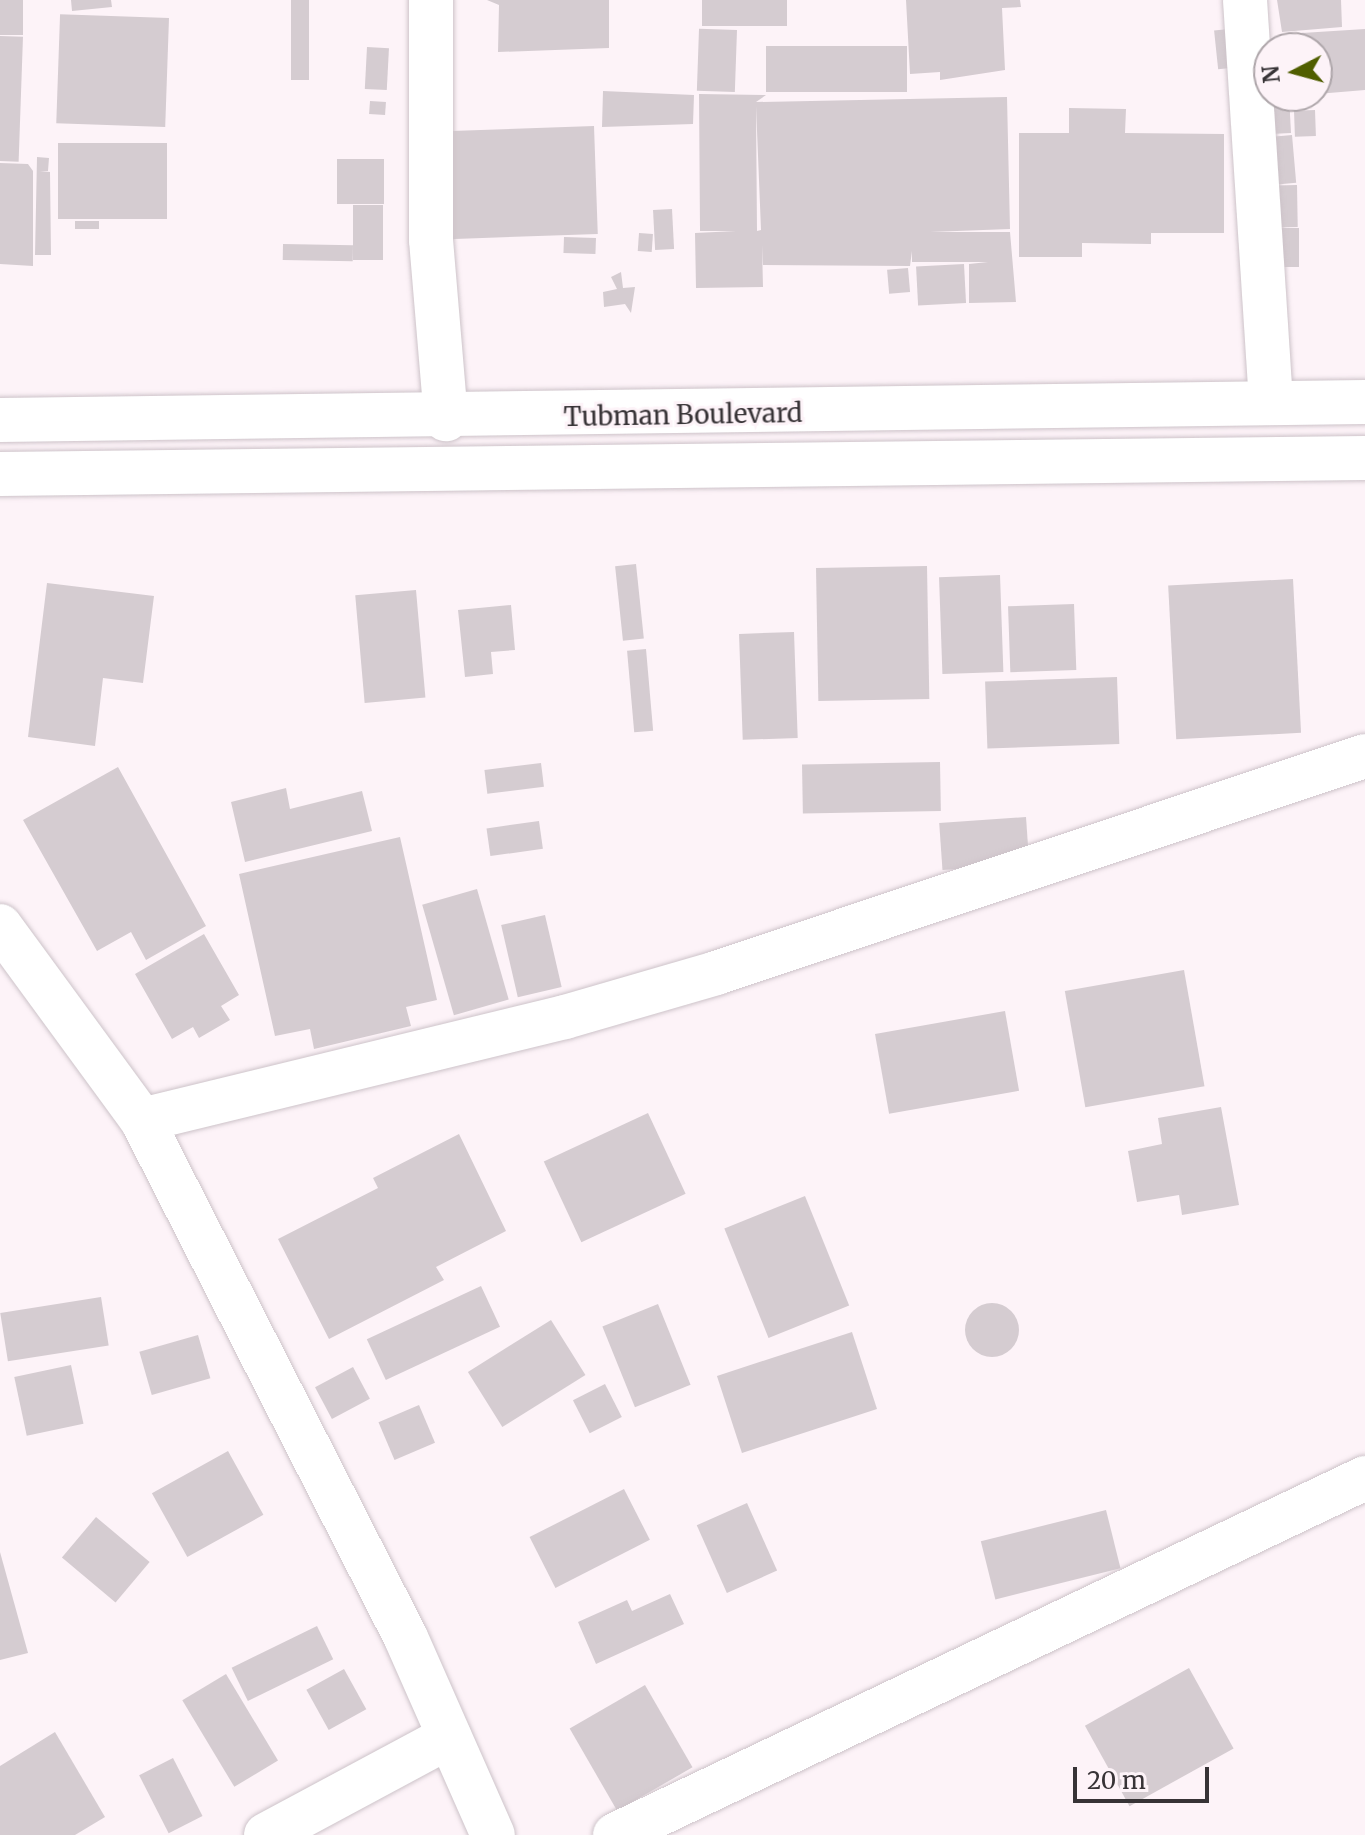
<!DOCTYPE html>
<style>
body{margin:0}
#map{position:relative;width:1365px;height:1835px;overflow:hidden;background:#fdf3f8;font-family:Merriweather,serif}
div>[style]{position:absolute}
.building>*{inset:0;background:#d5ccd1;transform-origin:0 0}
.round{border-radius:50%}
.roads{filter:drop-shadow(0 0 2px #cdc3c9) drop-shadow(0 0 2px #cdc3c9)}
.minor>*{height:44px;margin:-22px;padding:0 22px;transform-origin:22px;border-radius:22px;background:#fff}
.trunk>*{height:44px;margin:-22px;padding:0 22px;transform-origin:22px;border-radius:22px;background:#fff}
span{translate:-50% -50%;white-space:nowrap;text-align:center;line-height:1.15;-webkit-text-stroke:6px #fdf3f8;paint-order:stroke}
.street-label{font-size:26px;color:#373336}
.north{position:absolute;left:1253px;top:32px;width:80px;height:80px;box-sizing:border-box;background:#fdf3f8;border:2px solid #aea6aa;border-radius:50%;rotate:264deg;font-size:22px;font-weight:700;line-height:32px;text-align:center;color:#373336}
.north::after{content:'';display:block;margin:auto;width:28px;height:36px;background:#505e00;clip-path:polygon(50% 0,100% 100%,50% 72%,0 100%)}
.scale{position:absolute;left:1073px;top:1767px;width:136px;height:36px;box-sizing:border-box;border:4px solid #373336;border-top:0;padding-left:10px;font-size:24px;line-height:28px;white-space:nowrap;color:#373336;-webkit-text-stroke:6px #fdf3f8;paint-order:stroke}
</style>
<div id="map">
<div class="building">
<div style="left:0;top:0;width:23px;height:35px"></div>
<div style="clip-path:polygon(71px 0,111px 0,112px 7px,72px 11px)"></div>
<div style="left:291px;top:0;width:18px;height:80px"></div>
<div style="clip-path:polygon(487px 0,609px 0,609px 48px,498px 52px,499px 5px)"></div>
<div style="left:702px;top:0;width:85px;height:26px"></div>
<div style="clip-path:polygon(906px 0,1020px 0,1021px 7px,1002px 8px,1005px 70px,940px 80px,940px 72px,910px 74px)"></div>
<div style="clip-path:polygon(1277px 0,1341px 0,1342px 27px,1282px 32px)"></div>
<div style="left:169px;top:18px;width:109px;height:109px;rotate:92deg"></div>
<div style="left:1229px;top:29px;width:39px;height:15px;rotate:84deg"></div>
<div style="clip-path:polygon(1365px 29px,1365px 90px,1317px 94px,1317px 48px,1303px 48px,1302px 33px)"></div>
<div style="left:737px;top:30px;width:62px;height:38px;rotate:92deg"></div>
<div style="left:0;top:36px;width:23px;height:125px;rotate:2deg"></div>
<div style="left:766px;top:46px;width:141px;height:46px"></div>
<div style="left:367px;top:47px;width:22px;height:42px;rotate:3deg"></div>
<div style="clip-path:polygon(603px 91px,694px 95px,693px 124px,602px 127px)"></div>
<div style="clip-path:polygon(evenodd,699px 94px,766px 95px,756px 102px,1007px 97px,1010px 229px,930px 232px,1010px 232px,1016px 302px,969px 303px,969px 264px,988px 262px,912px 262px,912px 251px,910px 266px,763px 265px,762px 245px,763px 287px,696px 288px,695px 233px,736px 231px,700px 231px,699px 94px,756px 106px,761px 230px,757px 231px,756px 106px)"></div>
<div style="clip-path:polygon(1269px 96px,1289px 96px,1291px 133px,1267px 134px)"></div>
<div style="left:370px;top:101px;width:16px;height:13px;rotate:4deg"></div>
<div style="clip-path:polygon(1069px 108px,1126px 109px,1125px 133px,1224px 134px,1224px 233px,1151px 233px,1151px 244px,1082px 243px,1082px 257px,1019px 257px,1019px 133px,1069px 133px)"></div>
<div style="left:1315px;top:110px;width:26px;height:21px;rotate:88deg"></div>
<div style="left:594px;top:126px;width:108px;height:157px;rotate:88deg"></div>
<div style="left:1292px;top:135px;width:48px;height:25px;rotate:85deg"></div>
<div style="left:58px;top:143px;width:109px;height:76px"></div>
<div style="clip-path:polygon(37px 157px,49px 158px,48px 171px,40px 171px,50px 172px,51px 255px,35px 255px)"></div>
<div style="left:337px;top:159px;width:47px;height:45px"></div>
<div style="clip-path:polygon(0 163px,28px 164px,33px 171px,33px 266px,0 264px)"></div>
<div style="left:1297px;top:185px;width:42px;height:22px;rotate:89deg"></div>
<div style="left:353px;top:205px;width:30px;height:55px"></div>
<div style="left:672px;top:209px;width:40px;height:19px;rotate:87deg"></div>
<div style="left:99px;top:221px;width:8px;height:24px;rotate:90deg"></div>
<div style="left:1277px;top:228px;width:22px;height:39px"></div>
<div style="left:639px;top:233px;width:14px;height:18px;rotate:4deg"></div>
<div style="left:564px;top:237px;width:32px;height:16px;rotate:2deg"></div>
<div style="left:283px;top:244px;width:70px;height:16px;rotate:1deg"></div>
<div style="left:964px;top:264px;width:39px;height:48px;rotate:87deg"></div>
<div style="left:908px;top:268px;width:24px;height:21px;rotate:85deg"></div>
<div style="clip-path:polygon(621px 272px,623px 288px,635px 287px,631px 313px,625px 304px,604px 307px,603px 292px,617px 289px,611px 277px)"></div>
<div style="left:636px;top:564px;width:75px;height:21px;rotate:84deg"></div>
<div style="left:927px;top:566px;width:133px;height:111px;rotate:89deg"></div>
<div style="left:1000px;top:575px;width:97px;height:61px;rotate:88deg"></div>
<div style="left:1293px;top:579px;width:154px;height:125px;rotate:87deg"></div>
<div style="clip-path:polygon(47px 583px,154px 596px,143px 683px,103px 678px,95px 746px,28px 737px)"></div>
<div style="left:416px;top:590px;width:108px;height:61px;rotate:85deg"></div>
<div style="left:1074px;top:604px;width:66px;height:66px;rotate:88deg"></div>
<div style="clip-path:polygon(511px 605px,515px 650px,491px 652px,493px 674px,465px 677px,458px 610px)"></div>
<div style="left:794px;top:632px;width:106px;height:55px;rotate:88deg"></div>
<div style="left:646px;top:649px;width:82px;height:19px;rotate:85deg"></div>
<div style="left:1117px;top:677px;width:67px;height:132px;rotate:88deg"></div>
<div style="left:940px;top:762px;width:49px;height:138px;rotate:89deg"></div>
<div style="left:541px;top:763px;width:24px;height:57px;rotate:83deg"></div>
<div style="clip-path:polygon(118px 767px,206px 926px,146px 960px,131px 932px,97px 951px,23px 820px)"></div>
<div style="clip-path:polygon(286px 788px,290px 809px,362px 791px,372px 831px,245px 862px,231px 802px)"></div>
<div style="left:1026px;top:817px;width:47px;height:87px;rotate:86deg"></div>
<div style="left:539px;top:821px;width:28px;height:53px;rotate:82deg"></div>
<div style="clip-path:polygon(400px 837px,437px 1000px,406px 1007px,411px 1026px,314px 1049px,310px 1029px,275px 1036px,239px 874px)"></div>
<div style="left:477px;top:889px;width:115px;height:57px;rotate:74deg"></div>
<div style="left:545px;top:915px;width:74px;height:45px;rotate:77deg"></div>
<div style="clip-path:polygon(204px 934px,239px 995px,221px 1006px,230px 1020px,199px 1038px,193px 1027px,172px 1039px,135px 974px)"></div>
<div style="left:1184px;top:970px;width:118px;height:121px;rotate:80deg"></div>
<div style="left:1005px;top:1011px;width:81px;height:132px;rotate:80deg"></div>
<div style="clip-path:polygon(1221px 1107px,1239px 1205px,1182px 1215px,1179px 1195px,1137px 1202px,1128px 1151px,1162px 1144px,1158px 1118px)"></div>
<div style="left:648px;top:1113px;width:89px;height:115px;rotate:65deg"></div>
<div style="clip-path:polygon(459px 1134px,506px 1231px,436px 1267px,444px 1280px,329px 1339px,278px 1239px,378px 1188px,373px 1178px)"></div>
<div style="left:805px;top:1196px;width:118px;height:87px;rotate:68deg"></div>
<div style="left:481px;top:1286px;width:45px;height:126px;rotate:65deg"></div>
<div style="left:101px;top:1297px;width:49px;height:102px;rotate:81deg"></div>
<div class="round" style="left:965px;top:1303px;width:54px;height:54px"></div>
<div style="left:658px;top:1304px;width:87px;height:60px;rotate:68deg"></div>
<div style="left:551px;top:1320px;width:65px;height:98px;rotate:58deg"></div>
<div style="left:852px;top:1332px;width:81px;height:142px;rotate:72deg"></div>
<div style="left:198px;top:1335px;width:45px;height:61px;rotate:74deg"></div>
<div style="left:71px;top:1365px;width:60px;height:58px;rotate:78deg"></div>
<div style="left:353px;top:1367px;width:36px;height:43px;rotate:62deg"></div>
<div style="left:605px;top:1384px;width:37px;height:36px;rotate:63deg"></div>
<div style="left:419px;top:1405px;width:41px;height:44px;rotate:67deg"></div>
<div style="left:228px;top:1451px;width:73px;height:87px;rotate:61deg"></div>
<div style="left:624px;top:1489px;width:57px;height:106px;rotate:63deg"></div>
<div style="left:747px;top:1503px;width:74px;height:55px;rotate:66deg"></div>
<div style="left:1106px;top:1510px;width:60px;height:129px;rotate:76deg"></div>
<div style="left:96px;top:1517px;width:70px;height:53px;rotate:40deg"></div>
<div style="clip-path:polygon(0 1552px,28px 1653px,0 1660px)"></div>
<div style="clip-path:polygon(670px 1594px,684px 1624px,596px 1664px,578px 1622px,627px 1600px,632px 1611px)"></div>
<div style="left:317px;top:1626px;width:37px;height:95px;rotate:64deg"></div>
<div style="left:1189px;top:1668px;width:92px;height:119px;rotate:61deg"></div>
<div style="left:344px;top:1669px;width:46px;height:43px;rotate:61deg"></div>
<div style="left:226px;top:1674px;width:101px;height:51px;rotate:59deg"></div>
<div style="left:645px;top:1685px;width:95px;height:87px;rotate:60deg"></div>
<div style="clip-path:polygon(55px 1732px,105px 1817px,75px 1835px,0 1835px,0 1766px)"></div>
<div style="left:173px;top:1758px;width:65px;height:38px;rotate:63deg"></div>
</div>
<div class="roads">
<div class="minor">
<div style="left:431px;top:0;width:240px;rotate:90deg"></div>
<div style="left:431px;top:240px;width:180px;rotate:85.2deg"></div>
<div style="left:1245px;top:0;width:402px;rotate:86.3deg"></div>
<div style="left:0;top:926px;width:240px;rotate:53.8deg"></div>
<div style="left:142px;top:1120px;width:581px;rotate:62.99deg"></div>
<div style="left:406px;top:1638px;width:215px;rotate:66.2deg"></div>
<div style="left:142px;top:1120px;width:435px;rotate:-13.7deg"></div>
<div style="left:565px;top:1017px;width:157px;rotate:-16.2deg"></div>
<div style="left:716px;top:973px;width:684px;rotate:-18.49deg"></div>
<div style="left:266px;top:1835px;width:208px;rotate:-28.2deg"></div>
<div style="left:615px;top:1835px;width:831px;rotate:-25.45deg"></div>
</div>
<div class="trunk">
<div style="left:0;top:420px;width:1365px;rotate:-0.76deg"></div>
<div style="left:0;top:474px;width:1365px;rotate:-0.67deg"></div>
</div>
</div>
<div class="street-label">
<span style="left:683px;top:415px;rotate:-1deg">Tubman Boulevard</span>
</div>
<div class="north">N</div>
<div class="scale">20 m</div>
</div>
